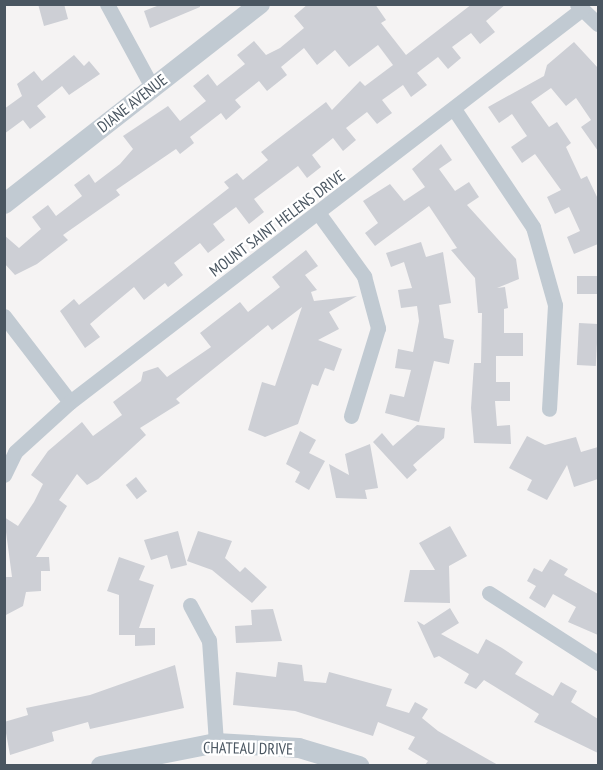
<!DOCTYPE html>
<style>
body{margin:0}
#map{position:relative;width:603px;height:770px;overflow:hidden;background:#f5f3f3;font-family:"PT Sans Narrow",sans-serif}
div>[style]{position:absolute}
.building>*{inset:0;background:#cdcfd5;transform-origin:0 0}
.minor>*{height:15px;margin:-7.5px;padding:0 7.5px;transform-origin:7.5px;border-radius:7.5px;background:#c1cad2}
.tertiary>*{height:20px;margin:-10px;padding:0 10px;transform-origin:10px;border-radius:10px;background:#c1cad2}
span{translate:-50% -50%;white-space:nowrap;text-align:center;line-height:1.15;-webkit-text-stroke:4.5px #fff;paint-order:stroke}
.street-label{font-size:16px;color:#4a5661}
.frame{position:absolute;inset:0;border:6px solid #4a5661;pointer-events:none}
</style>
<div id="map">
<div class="building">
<div style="clip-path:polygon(38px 4px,64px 4px,68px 19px,44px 26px)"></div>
<div style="clip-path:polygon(162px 4px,200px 4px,200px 7px,150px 28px,144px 11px)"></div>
<div style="clip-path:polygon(308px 4px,375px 4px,386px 20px,381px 23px,406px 55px,472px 4px,506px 4px,486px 21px,495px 32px,480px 44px,471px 33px,452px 47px,461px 58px,448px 69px,438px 57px,417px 73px,427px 85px,411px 97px,403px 85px,382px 100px,392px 113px,377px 124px,367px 112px,346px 128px,356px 140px,343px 151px,333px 138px,312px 155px,321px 167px,307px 178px,298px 166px,254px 199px,264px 212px,249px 224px,236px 207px,213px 224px,225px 240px,208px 253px,200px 243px,174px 263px,183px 275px,168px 287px,165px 283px,144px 300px,134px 287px,104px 312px,90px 324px,100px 337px,85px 348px,60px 311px,74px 299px,79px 305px,229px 188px,224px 182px,237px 173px,243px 180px,268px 160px,261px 152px,326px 102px,332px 110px,360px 81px,365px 86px,393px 65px,378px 45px,349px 67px,335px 50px,317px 65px,304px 48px,281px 67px,287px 75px,267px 91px,259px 81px,235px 100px,241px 107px,226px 120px,221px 113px,190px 137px,194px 143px,180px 154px,176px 149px,116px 190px,120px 195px,63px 235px,68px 240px,37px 264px,15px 275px,4px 263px,4px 235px,19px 248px,41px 229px,32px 217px,48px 205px,56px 216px,82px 196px,74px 185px,89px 174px,95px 183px,120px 164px,133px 149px,123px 136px,168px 106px,180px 121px,206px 101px,193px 86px,208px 74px,217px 86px,245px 64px,237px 55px,254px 41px,266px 55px,280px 48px,304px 28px,294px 16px)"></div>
<div style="clip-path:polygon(574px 42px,598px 68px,598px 151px,581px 127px,591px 120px,576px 98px,566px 106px,551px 88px,531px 102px,549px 127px,557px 122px,571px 143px,566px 147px,581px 179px,587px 176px,598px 199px,598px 244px,574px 254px,567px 237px,580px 231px,569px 207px,555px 214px,547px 197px,561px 190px,535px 154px,522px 163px,511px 147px,527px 136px,512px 114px,499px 123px,488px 107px,544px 76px,547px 65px)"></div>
<div style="clip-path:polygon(74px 55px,84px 66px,89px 61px,100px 74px,69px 95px,62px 86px,37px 106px,46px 117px,30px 129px,23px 120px,4px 134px,4px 109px,22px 96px,17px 84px,34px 71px,42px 81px)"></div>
<div style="clip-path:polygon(441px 144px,452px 160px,439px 169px,455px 191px,469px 182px,479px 197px,467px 205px,516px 259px,519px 279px,497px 288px,505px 287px,508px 308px,504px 309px,504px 333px,523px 333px,523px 356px,496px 356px,496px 382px,510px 382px,510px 401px,495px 401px,497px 426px,510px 425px,511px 444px,474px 443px,471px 408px,474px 363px,481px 363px,482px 313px,478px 313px,475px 278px,451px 250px,457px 248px,429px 206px,375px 246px,365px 233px,378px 223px,363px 201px,390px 184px,404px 201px,425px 187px,412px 169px)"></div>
<div style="clip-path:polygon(421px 242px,426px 257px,443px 252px,451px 303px,439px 305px,444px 338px,454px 340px,449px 364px,434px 361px,419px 422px,385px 413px,390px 394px,404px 397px,411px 370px,395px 368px,398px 349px,413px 352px,419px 321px,417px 306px,401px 308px,398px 290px,412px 288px,404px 262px,391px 267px,386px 253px)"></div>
<div style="clip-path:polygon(306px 250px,318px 266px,305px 275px,317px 290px,311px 292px,314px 301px,357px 296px,329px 312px,339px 329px,318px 340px,342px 349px,334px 371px,325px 368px,318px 386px,312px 384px,298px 424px,265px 437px,248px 430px,262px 382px,275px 386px,302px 307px,272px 330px,268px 325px,176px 399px,180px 403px,140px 428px,146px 435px,98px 479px,87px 485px,77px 474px,59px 500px,67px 506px,36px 557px,49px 557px,50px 571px,41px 571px,41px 591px,26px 592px,23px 606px,4px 616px,4px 577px,12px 577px,4px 517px,18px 526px,34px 502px,43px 484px,31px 475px,48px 451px,82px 422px,93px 436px,122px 415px,113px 402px,141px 381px,143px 372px,158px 367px,167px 377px,211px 347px,200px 333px,240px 302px,248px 312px,280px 287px,272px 277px)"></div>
<div style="left:598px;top:276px;width:18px;height:21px;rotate:90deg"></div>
<div style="left:579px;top:323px;width:19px;height:42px;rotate:3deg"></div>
<div style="clip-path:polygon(417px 425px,445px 428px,444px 438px,413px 465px,417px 470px,407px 479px,373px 442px,382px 433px,393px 446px)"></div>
<div style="clip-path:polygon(300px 431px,316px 440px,309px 453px,325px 461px,309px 490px,295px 482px,300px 472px,286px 464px)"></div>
<div style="clip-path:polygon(527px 436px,545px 445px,576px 437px,581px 452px,598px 447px,598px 479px,574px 487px,567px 465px,547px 500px,527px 490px,532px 480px,509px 468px)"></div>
<div style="clip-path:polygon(370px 444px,378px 488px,365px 490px,367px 499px,336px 498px,329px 464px,349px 475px,345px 454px)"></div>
<div style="left:136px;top:477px;width:18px;height:13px;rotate:52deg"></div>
<div style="clip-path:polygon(450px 526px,467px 556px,449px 566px,450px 603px,404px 602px,410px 570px,435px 570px,419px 543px)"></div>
<div style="clip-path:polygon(178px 531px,187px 565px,171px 569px,167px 555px,151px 560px,144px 540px)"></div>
<div style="clip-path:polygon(198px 531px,232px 541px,225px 558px,240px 572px,245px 567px,267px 587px,252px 603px,212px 570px,187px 561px)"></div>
<div style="clip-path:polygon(119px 557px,145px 566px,139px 580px,154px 585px,139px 628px,155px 628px,155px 645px,135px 646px,135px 635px,119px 635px,119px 595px,107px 591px)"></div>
<div style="clip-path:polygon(550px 559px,568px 569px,564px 575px,598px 594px,598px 635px,568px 622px,576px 607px,553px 594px,545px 608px,529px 598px,536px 586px,527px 581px,534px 568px,542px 572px)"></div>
<div style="clip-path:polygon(450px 608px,459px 623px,441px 634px,478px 654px,486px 639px,502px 648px,523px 662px,515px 674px,553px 696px,561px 682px,577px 691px,571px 702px,598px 719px,598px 753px,534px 722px,539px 714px,484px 680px,476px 689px,464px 683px,469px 674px,439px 656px,434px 658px,417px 621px,424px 625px)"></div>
<div style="clip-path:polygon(273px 609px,282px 641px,236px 643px,235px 626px,252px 625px,251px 610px)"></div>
<div style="clip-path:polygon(278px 662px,302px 665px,304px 681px,326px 683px,329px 672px,392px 689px,386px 706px,409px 713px,415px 702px,428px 709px,422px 718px,438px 731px,498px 765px,425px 765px,428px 761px,408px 749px,415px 737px,378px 722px,373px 736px,295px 711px,233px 705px,236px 672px,276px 677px)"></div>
<div style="clip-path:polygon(175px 665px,184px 708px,90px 729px,88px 722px,52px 732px,54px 741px,10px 755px,4px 722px,28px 715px,26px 708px,90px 695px)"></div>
</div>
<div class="minor">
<div style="left:107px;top:4px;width:94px;rotate:61.5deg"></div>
<div style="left:577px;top:4px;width:29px;rotate:44deg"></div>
<div style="left:454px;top:109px;width:142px;rotate:56.2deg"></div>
<div style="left:533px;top:227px;width:81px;rotate:74.2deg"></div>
<div style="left:555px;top:305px;width:104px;rotate:93.3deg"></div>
<div style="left:319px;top:214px;width:77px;rotate:54deg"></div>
<div style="left:364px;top:276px;width:54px;rotate:74.9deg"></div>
<div style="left:378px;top:328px;width:92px;rotate:107.1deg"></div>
<div style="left:4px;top:316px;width:108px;rotate:52.5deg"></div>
<div style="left:4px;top:475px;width:25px;rotate:-64deg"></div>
<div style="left:15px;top:452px;width:74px;rotate:-42.3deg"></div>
<div style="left:70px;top:402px;width:645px;rotate:-37.51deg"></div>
<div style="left:489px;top:593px;width:130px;rotate:32.7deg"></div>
<div style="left:190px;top:605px;width:40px;rotate:62deg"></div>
<div style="left:209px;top:640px;width:103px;rotate:86.1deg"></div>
</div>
<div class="tertiary">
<div style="left:4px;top:204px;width:325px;rotate:-38deg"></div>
<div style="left:101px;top:766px;width:117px;rotate:-11.3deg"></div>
<div style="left:216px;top:743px;width:83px;rotate:3.4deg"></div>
<div style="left:299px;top:748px;width:63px;rotate:16.7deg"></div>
</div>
<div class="street-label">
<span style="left:132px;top:103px;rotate:-38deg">DIANE AVENUE</span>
<span style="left:277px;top:223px;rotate:-37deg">MOUNT SAINT HELENS DRIVE</span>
<span style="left:248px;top:748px;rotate:1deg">CHATEAU DRIVE</span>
</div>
<div class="frame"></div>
</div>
